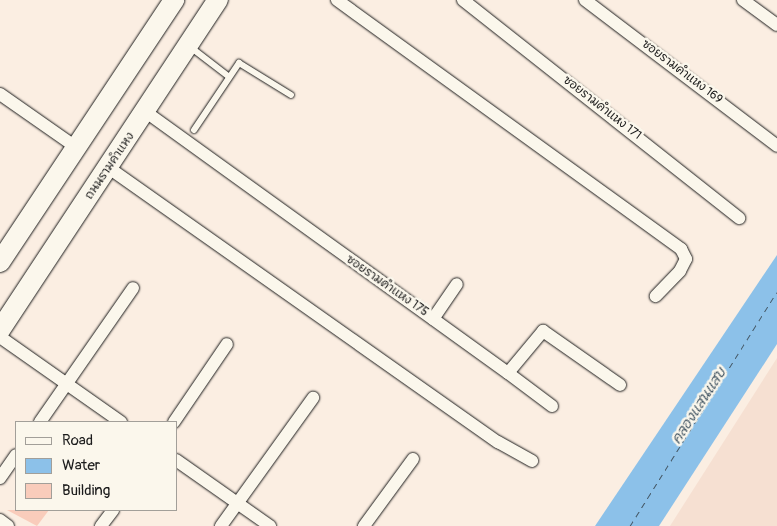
<!DOCTYPE html>
<meta charset="utf-8">
<style>
body{margin:0}
#map{position:relative;width:777px;height:526px;overflow:hidden;background:#fbeee2;font-family:Pangolin,"Playpen Sans Thai",sans-serif}
div>[style]{position:absolute}
.built>*{inset:0;background:#f6e0d2}
.water>*{inset:0;background:#8cc1e9}
.ferry>*{height:1px;margin-top:-0.5px;transform-origin:0;background:repeating-linear-gradient(90deg,#435664 0 6px,transparent 0 11px)}
.building>*{inset:0;background:#f9ccbb}
.roads{filter:drop-shadow(0 0 1px #1c1c1c) drop-shadow(0 0 1px #1c1c1c)}
.service>*{height:6px;margin:-3px;padding:0 3px;transform-origin:3px;border-radius:3px;background:#fbf7ec}
.minor>*{height:12px;margin:-6px;padding:0 6px;transform-origin:6px;border-radius:6px;background:#fbf7ec}
.primary>*{height:20px;margin:-10px;padding:0 10px;transform-origin:10px;border-radius:10px;background:#fbf7ec}
span{translate:-50% -50%;white-space:nowrap;text-align:center;line-height:1.15;-webkit-text-stroke:5px #fbf7ec;paint-order:stroke}
.street-label{font-size:12px;color:#1c1c1c}
.water-label{font-size:14px;color:#435664;font-style:italic}
.legend{position:absolute;left:15px;top:421px;width:162px;height:90px;box-sizing:border-box;background:#fbf7ec;border:1px solid #a29f99;margin:0;padding:6px 9px;list-style:none;font-size:15px;color:#1c1c1c}
.legend li{display:flex;align-items:center;gap:10px;height:25px}
.legend b{width:25px;border:1px solid #a29f99}
</style>
<div id="map">
<div class="built">
<div style="clip-path:polygon(777px 358px,777px 526px,670px 526px)"></div>
</div>
<div class="water">
<div style="clip-path:polygon(777px 255px,777px 344px,659px 526px,595px 526px)"></div>
</div>
<div class="ferry">
<div style="left:630px;top:526px;width:276px;rotate:-57.9deg"></div>
</div>
<div class="building">
<div style="clip-path:polygon(7px 510px,49px 510px,37px 526px)"></div>
</div>
<div class="roads">
<div class="service">
<div style="left:189px;top:46px;width:49px;rotate:37.6deg"></div>
<div style="left:194px;top:130px;width:81px;rotate:-56.1deg"></div>
<div style="left:239px;top:63px;width:61px;rotate:31.6deg"></div>
</div>
<div class="minor">
<div style="left:337px;top:0;width:425px;rotate:35.9deg"></div>
<div style="left:681px;top:249px;width:11px;rotate:63deg"></div>
<div style="left:686px;top:259px;width:13px;rotate:117deg"></div>
<div style="left:680px;top:271px;width:35px;rotate:134deg"></div>
<div style="left:463px;top:0;width:352px;rotate:38.3deg"></div>
<div style="left:585px;top:0;width:241px;rotate:37.2deg"></div>
<div style="left:743px;top:0;width:42px;rotate:36.3deg"></div>
<div style="left:0;top:94px;width:94px;rotate:35deg"></div>
<div style="left:146px;top:112px;width:446px;rotate:35.8deg"></div>
<div style="left:508px;top:373px;width:55px;rotate:-50.2deg"></div>
<div style="left:543px;top:331px;width:94px;rotate:35deg"></div>
<div style="left:109px;top:168px;width:476px;rotate:35.2deg"></div>
<div style="left:498px;top:442px;width:39px;rotate:29deg"></div>
<div style="left:433px;top:319px;width:42px;rotate:-55.6deg"></div>
<div style="left:0;top:337px;width:148px;rotate:35.1deg"></div>
<div style="left:508px;top:373px;width:55px;rotate:36.9deg"></div>
<div style="left:40px;top:422px;width:163px;rotate:-55.2deg"></div>
<div style="left:174px;top:422px;width:94px;rotate:-55.8deg"></div>
<div style="left:176px;top:460px;width:115px;rotate:35.1deg"></div>
<div style="left:0;top:478px;width:28px;rotate:-55deg"></div>
<div style="left:0;top:520px;width:10px;rotate:37deg"></div>
<div style="left:101px;top:526px;width:20px;rotate:-53deg"></div>
<div style="left:221px;top:526px;width:158px;rotate:-54.3deg"></div>
<div style="left:364px;top:526px;width:83px;rotate:-53.8deg"></div>
</div>
<div class="primary">
<div style="left:0;top:262px;width:315px;rotate:-56.4deg"></div>
<div style="left:0;top:330px;width:396px;rotate:-56.6deg"></div>
</div>
</div>
<div class="street-label">
<span style="left:682px;top:72px;rotate:37deg">ซอยรามคำแหง 169</span>
<span style="left:602px;top:108px;rotate:38deg">ซอยรามคำแหง 171</span>
<span style="left:110px;top:166px;rotate:-56deg">ถนนรามคำแหง</span>
<span style="left:387px;top:286px;rotate:35deg">ซอยรามคำแหง 175</span>
</div>
<div class="water-label">
<span style="left:699px;top:406px;rotate:-57deg">คลองแสนแสบ</span>
</div>
<ul class="legend">
<li><b style="height:6px;background:#fbf7ec"></b>Road</li>
<li><b style="height:14px;background:#8cc1e9"></b>Water</li>
<li><b style="height:14px;background:#f9ccbb"></b>Building</li>
</ul>
</div>
